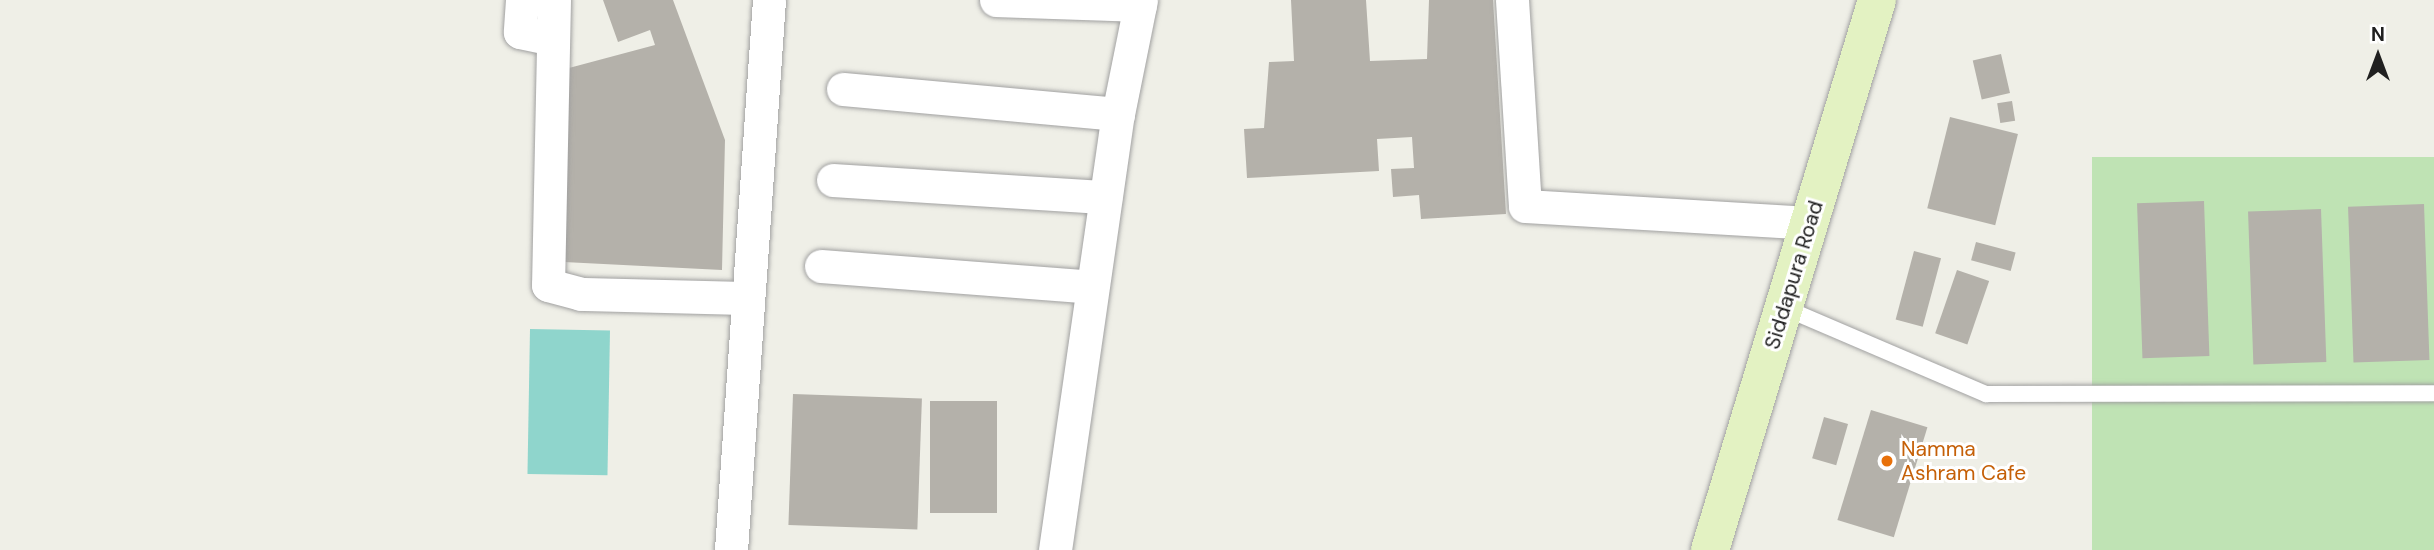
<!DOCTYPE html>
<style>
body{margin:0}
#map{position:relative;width:2434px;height:550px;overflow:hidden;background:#efefe7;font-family:"DM Sans",sans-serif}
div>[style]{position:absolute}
.grass>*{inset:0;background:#bfe3b4;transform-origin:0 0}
.pitch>*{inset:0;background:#8fd5cc;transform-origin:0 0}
.building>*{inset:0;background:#b4b1aa;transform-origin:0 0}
.roads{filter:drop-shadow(0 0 2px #a1a1a1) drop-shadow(0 0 2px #a1a1a1)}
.lane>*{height:16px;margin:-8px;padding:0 8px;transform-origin:8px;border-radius:8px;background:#fff}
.street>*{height:33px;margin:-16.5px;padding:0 16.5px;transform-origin:16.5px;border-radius:16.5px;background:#fff}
.secondary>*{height:38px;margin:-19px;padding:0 19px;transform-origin:19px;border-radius:19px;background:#e3f2c2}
.dots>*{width:19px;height:19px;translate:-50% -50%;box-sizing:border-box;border:4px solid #fff;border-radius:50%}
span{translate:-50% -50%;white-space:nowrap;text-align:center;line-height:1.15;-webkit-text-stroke:6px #fff;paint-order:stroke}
.street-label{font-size:21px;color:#202020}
.food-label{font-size:21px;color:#c56008}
.left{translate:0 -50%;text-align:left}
.north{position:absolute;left:2343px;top:21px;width:70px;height:70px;-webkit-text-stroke:5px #fff;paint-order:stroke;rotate:0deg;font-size:19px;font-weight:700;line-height:28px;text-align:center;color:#202020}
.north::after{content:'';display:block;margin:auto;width:24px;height:32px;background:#202020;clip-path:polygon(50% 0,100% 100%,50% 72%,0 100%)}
</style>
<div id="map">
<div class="grass">
<div style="left:2434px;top:157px;width:393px;height:342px;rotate:90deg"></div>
</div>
<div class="pitch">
<div style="left:530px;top:329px;width:80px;height:145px;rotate:1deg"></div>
</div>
<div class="building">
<div style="clip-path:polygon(603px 0,673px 0,725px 140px,722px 270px,564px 262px,569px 68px,655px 45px,650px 30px,618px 42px)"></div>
<div style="clip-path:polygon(1291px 0,1366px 0,1370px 61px,1427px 59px,1429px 0,1493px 0,1506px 214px,1421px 219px,1419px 195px,1393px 197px,1391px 169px,1414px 168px,1412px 137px,1377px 139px,1379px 171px,1247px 178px,1244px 129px,1264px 128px,1269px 62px,1294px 61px)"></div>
<div style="left:2001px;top:54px;width:40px;height:29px;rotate:77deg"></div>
<div style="left:2012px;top:101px;width:20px;height:15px;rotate:81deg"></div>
<div style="left:1950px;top:117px;width:70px;height:94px;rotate:14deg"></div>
<div style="left:2204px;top:201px;width:155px;height:67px;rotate:88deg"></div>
<div style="left:2424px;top:204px;width:156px;height:76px;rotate:88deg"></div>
<div style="left:2321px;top:209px;width:153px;height:73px;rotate:88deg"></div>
<div style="left:1976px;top:242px;width:41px;height:19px;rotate:15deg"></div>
<div style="left:1914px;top:251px;width:28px;height:71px;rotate:15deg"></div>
<div style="left:1957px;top:270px;width:34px;height:67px;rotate:19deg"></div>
<div style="left:793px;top:394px;width:129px;height:131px;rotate:2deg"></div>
<div style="left:930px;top:401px;width:67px;height:112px"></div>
<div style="left:1871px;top:410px;width:59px;height:115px;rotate:17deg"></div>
<div style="left:1824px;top:417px;width:25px;height:43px;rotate:16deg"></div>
</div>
<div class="roads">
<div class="lane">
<div style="left:1785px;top:308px;width:219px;rotate:23.2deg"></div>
<div style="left:1986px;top:394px;width:448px;rotate:-0.1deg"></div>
</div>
<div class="street">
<div style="left:522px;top:0;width:32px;rotate:94deg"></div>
<div style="left:520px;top:32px;width:33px;rotate:12deg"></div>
<div style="left:554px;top:0;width:285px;rotate:91.2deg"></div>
<div style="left:548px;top:285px;width:34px;rotate:15deg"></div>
<div style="left:581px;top:294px;width:167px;rotate:1.4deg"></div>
<div style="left:996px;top:0;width:144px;rotate:2deg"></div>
<div style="left:1512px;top:0;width:206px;rotate:86.4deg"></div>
<div style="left:1525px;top:206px;width:285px;rotate:3.4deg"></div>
<div style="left:843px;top:89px;width:276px;rotate:5.2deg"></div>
<div style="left:833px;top:180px;width:273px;rotate:3.6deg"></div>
<div style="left:821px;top:266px;width:271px;rotate:4.4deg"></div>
<div style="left:731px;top:550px;width:551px;rotate:-86.05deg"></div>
<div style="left:1055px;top:550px;width:441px;rotate:-81.8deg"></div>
<div style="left:1118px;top:114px;width:116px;rotate:-78.6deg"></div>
</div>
<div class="secondary">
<div style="left:1710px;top:550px;width:575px;rotate:-73.11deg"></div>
</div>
</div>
<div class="dots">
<div style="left:1887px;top:461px;background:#e8710a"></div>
</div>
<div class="street-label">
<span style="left:1794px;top:275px;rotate:-73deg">Siddapura Road</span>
</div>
<div class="food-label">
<span class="left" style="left:1901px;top:461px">Namma<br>Ashram Cafe</span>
</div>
<div class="north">N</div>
</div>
